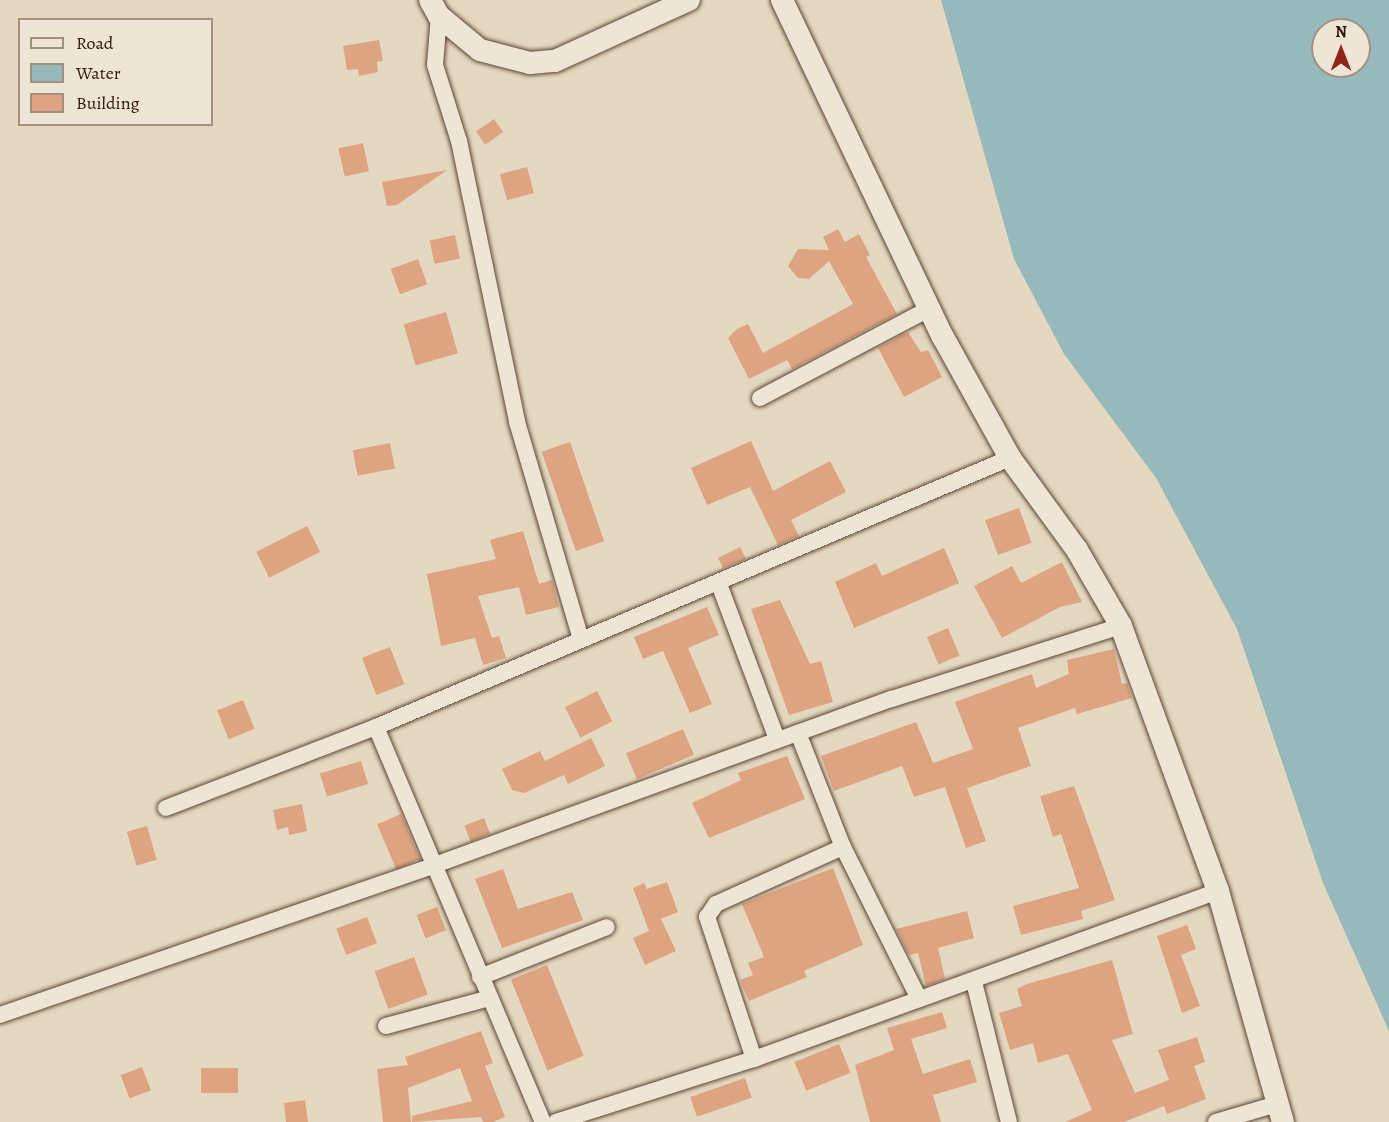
<!DOCTYPE html>
<style>
body{margin:0}
#map{position:relative;width:1389px;height:1122px;overflow:hidden;background:#e4d9c0;font-family:Alegreya,serif}
div>[style]{position:absolute}
.water>*{inset:0;background:#98b9bb}
.building>*{inset:0;background:#dea482;transform-origin:0 0}
.roads{filter:drop-shadow(0 0 2px #5e4433) drop-shadow(0 0 2px #5e4433)}
.street>*{height:16px;margin:-8px;padding:0 8px;transform-origin:8px;border-radius:8px;background:#ede6d6}
.secondary>*{height:22px;margin:-11px;padding:0 11px;transform-origin:11px;border-radius:11px;background:#ede6d6}
span{translate:-50% -50%;white-space:nowrap;text-align:center;line-height:1.15;-webkit-text-stroke:6px #ede6d6;paint-order:stroke}
.legend{position:absolute;left:18px;top:18px;width:195px;height:108px;box-sizing:border-box;background:#ede6d6;border:2px solid #a29182;margin:0;padding:8px 10px;list-style:none;font-size:18px;color:#321204}
.legend li{display:flex;align-items:center;gap:12px;height:30px}
.legend b{width:30px;border:2px solid #a29182}
.north{position:absolute;left:1311px;top:18px;width:60px;height:60px;box-sizing:border-box;background:#ede6d6;border:2px solid #a29182;border-radius:50%;rotate:0deg;font-size:16px;font-weight:700;line-height:24px;text-align:center;color:#321204}
.north::after{content:'';display:block;margin:auto;width:21px;height:27px;background:#8f2418;clip-path:polygon(50% 0,100% 100%,50% 72%,0 100%)}
</style>
<div id="map">
<div class="water">
<div style="clip-path:polygon(evenodd,941px 0,1389px 0,1389px 1031px,1323px 883px,1237px 629px,1156px 478px,1064px 354px,1014px 259px,941px 0,1323px 30px,1359px 30px,1359px 66px,1323px 66px,1323px 30px)"></div>
</div>
<div class="building">
<div style="clip-path:polygon(379px 40px,383px 61px,377px 62px,378px 72px,359px 76px,358px 69px,347px 70px,343px 46px)"></div>
<div style="left:494px;top:119px;width:16px;height:22px;rotate:55deg"></div>
<div style="left:363px;top:143px;width:29px;height:25px;rotate:78deg"></div>
<div style="left:527px;top:167px;width:27px;height:28px;rotate:75deg"></div>
<div style="clip-path:polygon(447px 170px,397px 205px,387px 206px,382px 182px)"></div>
<div style="clip-path:polygon(838px 229px,845px 242px,859px 234px,870px 255px,866px 257px,897px 314px,792px 369px,787px 360px,749px 379px,728px 338px,737px 329px,748px 324px,763px 353px,853px 304px,829px 261px,809px 279px,798px 278px,788px 266px,798px 249px,829px 250px,823px 237px)"></div>
<div style="left:455px;top:235px;width:24px;height:26px;rotate:78deg"></div>
<div style="left:418px;top:259px;width:27px;height:29px;rotate:70deg"></div>
<div style="left:446px;top:312px;width:43px;height:44px;rotate:74deg"></div>
<div style="clip-path:polygon(908px 332px,921px 352px,928px 350px,942px 377px,904px 397px,878px 348px)"></div>
<div style="clip-path:polygon(751px 441px,773px 491px,830px 461px,846px 492px,791px 520px,799px 536px,778px 545px,750px 487px,707px 505px,691px 468px)"></div>
<div style="left:570px;top:442px;width:105px;height:30px;rotate:71deg"></div>
<div style="left:390px;top:443px;width:26px;height:38px;rotate:79deg"></div>
<div style="left:1019px;top:508px;width:37px;height:36px;rotate:70deg"></div>
<div style="left:307px;top:526px;width:29px;height:57px;rotate:63deg"></div>
<div style="clip-path:polygon(523px 531px,539px 584px,552px 580px,559px 607px,526px 615px,519px 587px,478px 596px,492px 638px,499px 636px,506px 658px,483px 665px,475px 638px,441px 646px,427px 574px,496px 559px,490px 540px)"></div>
<div style="clip-path:polygon(740px 547px,746px 559px,723px 568px,718px 558px)"></div>
<div style="clip-path:polygon(944px 548px,959px 583px,854px 628px,835px 582px,876px 563px,882px 576px)"></div>
<div style="clip-path:polygon(1062px 562px,1082px 602px,1060px 607px,1002px 638px,974px 586px,1012px 566px,1021px 583px)"></div>
<div style="clip-path:polygon(780px 600px,810px 664px,821px 661px,833px 702px,789px 715px,751px 609px)"></div>
<div style="clip-path:polygon(707px 607px,719px 635px,688px 648px,712px 704px,690px 713px,663px 651px,643px 659px,634px 637px)"></div>
<div style="left:948px;top:628px;width:30px;height:23px;rotate:67deg"></div>
<div style="left:390px;top:647px;width:40px;height:30px;rotate:69deg"></div>
<div style="clip-path:polygon(1114px 649px,1122px 684px,1127px 683px,1132px 698px,1077px 714px,1075px 708px,1018px 728px,1031px 766px,967px 788px,986px 841px,966px 848px,945px 787px,914px 797px,902px 766px,834px 791px,821px 756px,916px 722px,933px 763px,973px 749px,955px 702px,1032px 674px,1036px 688px,1069px 674px,1067px 660px)"></div>
<div style="left:597px;top:691px;width:34px;height:36px;rotate:63deg"></div>
<div style="left:243px;top:700px;width:31px;height:28px;rotate:68deg"></div>
<div style="left:683px;top:729px;width:28px;height:62px;rotate:67deg"></div>
<div style="clip-path:polygon(591px 738px,605px 766px,568px 784px,564px 775px,524px 793px,512px 790px,502px 769px,540px 751px,545px 761px)"></div>
<div style="clip-path:polygon(787px 756px,805px 799px,709px 838px,692px 803px,741px 780px,738px 773px)"></div>
<div style="left:361px;top:761px;width:24px;height:43px;rotate:73deg"></div>
<div style="clip-path:polygon(1074px 786px,1115px 900px,1081px 911px,1083px 919px,1021px 935px,1013px 906px,1079px 888px,1061px 834px,1053px 837px,1040px 796px)"></div>
<div style="clip-path:polygon(302px 804px,307px 831px,289px 835px,288px 827px,277px 830px,273px 810px)"></div>
<div style="left:401px;top:814px;width:49px;height:26px;rotate:67deg"></div>
<div style="left:484px;top:818px;width:17px;height:21px;rotate:69deg"></div>
<div style="left:147px;top:826px;width:35px;height:21px;rotate:74deg"></div>
<div style="clip-path:polygon(833px 868px,863px 945px,804px 971px,807px 977px,749px 1001px,740px 980px,753px 975px,748px 963px,764px 957px,742px 904px)"></div>
<div style="clip-path:polygon(503px 869px,518px 909px,572px 892px,583px 920px,502px 948px,475px 879px)"></div>
<div style="clip-path:polygon(667px 882px,678px 912px,661px 919px,676px 951px,645px 965px,633px 938px,649px 931px,633px 888px,644px 883px,647px 889px)"></div>
<div style="left:437px;top:907px;width:25px;height:22px;rotate:69deg"></div>
<div style="clip-path:polygon(967px 911px,974px 938px,938px 948px,945px 979px,926px 986px,918px 953px,909px 955px,896px 929px)"></div>
<div style="left:367px;top:917px;width:28px;height:33px;rotate:69deg"></div>
<div style="clip-path:polygon(1187px 925px,1196px 949px,1181px 955px,1200px 1006px,1182px 1013px,1157px 936px)"></div>
<div style="left:414px;top:957px;width:40px;height:42px;rotate:70deg"></div>
<div style="clip-path:polygon(1112px 960px,1133px 1034px,1112px 1040px,1135px 1093px,1169px 1080px,1158px 1050px,1197px 1037px,1205px 1062px,1194px 1066px,1206px 1099px,1167px 1114px,1164px 1106px,1124px 1122px,1065px 1122px,1092px 1110px,1068px 1054px,1038px 1063px,1033px 1043px,1010px 1050px,999px 1013px,1022px 1006px,1017px 989px,1027px 984px)"></div>
<div style="left:547px;top:965px;width:98px;height:39px;rotate:68deg"></div>
<div style="clip-path:polygon(942px 1012px,947px 1028px,911px 1039px,923px 1074px,970px 1059px,977px 1082px,933px 1095px,941px 1122px,870px 1122px,855px 1065px,894px 1050px,887px 1028px)"></div>
<div style="clip-path:polygon(481px 1031px,493px 1063px,485px 1066px,505px 1117px,493px 1122px,483px 1122px,481px 1117px,412px 1122px,412px 1116px,472px 1101px,460px 1068px,408px 1088px,411px 1122px,383px 1122px,377px 1069px,408px 1065px,405px 1057px)"></div>
<div style="left:839px;top:1044px;width:31px;height:48px;rotate:68deg"></div>
<div style="left:142px;top:1067px;width:25px;height:23px;rotate:69deg"></div>
<div style="left:238px;top:1068px;width:25px;height:37px;rotate:90deg"></div>
<div style="left:745px;top:1078px;width:21px;height:58px;rotate:71deg"></div>
<div style="clip-path:polygon(305px 1100px,308px 1122px,286px 1122px,284px 1103px)"></div>
</div>
<div class="roads">
<div class="street">
<div style="left:439px;top:16px;width:49px;rotate:94.7deg"></div>
<div style="left:435px;top:65px;width:80px;rotate:72.5deg"></div>
<div style="left:459px;top:141px;width:287px;rotate:78.3deg"></div>
<div style="left:517px;top:422px;width:226px;rotate:73.6deg"></div>
<div style="left:760px;top:398px;width:191px;rotate:-27.8deg"></div>
<div style="left:719px;top:584px;width:165px;rotate:69.5deg"></div>
<div style="left:376px;top:727px;width:429px;rotate:67.1deg"></div>
<div style="left:798px;top:733px;width:123px;rotate:68.5deg"></div>
<div style="left:843px;top:847px;width:170px;rotate:63.4deg"></div>
<div style="left:166px;top:808px;width:225px;rotate:-21.1deg"></div>
<div style="left:376px;top:727px;width:689px;rotate:-22.99deg"></div>
<div style="left:480px;top:977px;width:136px;rotate:-21.5deg"></div>
<div style="left:974px;top:982px;width:144px;rotate:76deg"></div>
<div style="left:0;top:1015px;width:457px;rotate:-19deg"></div>
<div style="left:432px;top:866px;width:489px;rotate:-20deg"></div>
<div style="left:892px;top:699px;width:240px;rotate:-17.7deg"></div>
<div style="left:386px;top:1026px;width:108px;rotate:-15.1deg"></div>
<div style="left:754px;top:1059px;width:150px;rotate:-108.3deg"></div>
<div style="left:707px;top:917px;width:16px;rotate:-55deg"></div>
<div style="left:716px;top:904px;width:139px;rotate:-24.2deg"></div>
<div style="left:556px;top:1122px;width:208px;rotate:-17.7deg"></div>
<div style="left:754px;top:1059px;width:493px;rotate:-19.9deg"></div>
<div style="left:1216px;top:1122px;width:64px;rotate:-16.4deg"></div>
</div>
<div class="secondary">
<div style="left:430px;top:0;width:18px;rotate:61deg"></div>
<div style="left:439px;top:16px;width:53px;rotate:39.7deg"></div>
<div style="left:480px;top:50px;width:52px;rotate:14.6deg"></div>
<div style="left:530px;top:63px;width:25px;rotate:-5deg"></div>
<div style="left:555px;top:61px;width:147px;rotate:-24.5deg"></div>
<div style="left:782px;top:0;width:373px;rotate:64.5deg"></div>
<div style="left:943px;top:337px;width:138px;rotate:61deg"></div>
<div style="left:1010px;top:458px;width:114px;rotate:53.9deg"></div>
<div style="left:1077px;top:550px;width:88px;rotate:59.9deg"></div>
<div style="left:1121px;top:626px;width:282px;rotate:69.9deg"></div>
<div style="left:1218px;top:891px;width:240px;rotate:74.3deg"></div>
</div>
</div>
<ul class="legend">
<li><b style="height:8px;background:#ede6d6"></b>Road</li>
<li><b style="height:16px;background:#98b9bb"></b>Water</li>
<li><b style="height:16px;background:#dea482"></b>Building</li>
</ul>
<div class="north">N</div>
</div>
